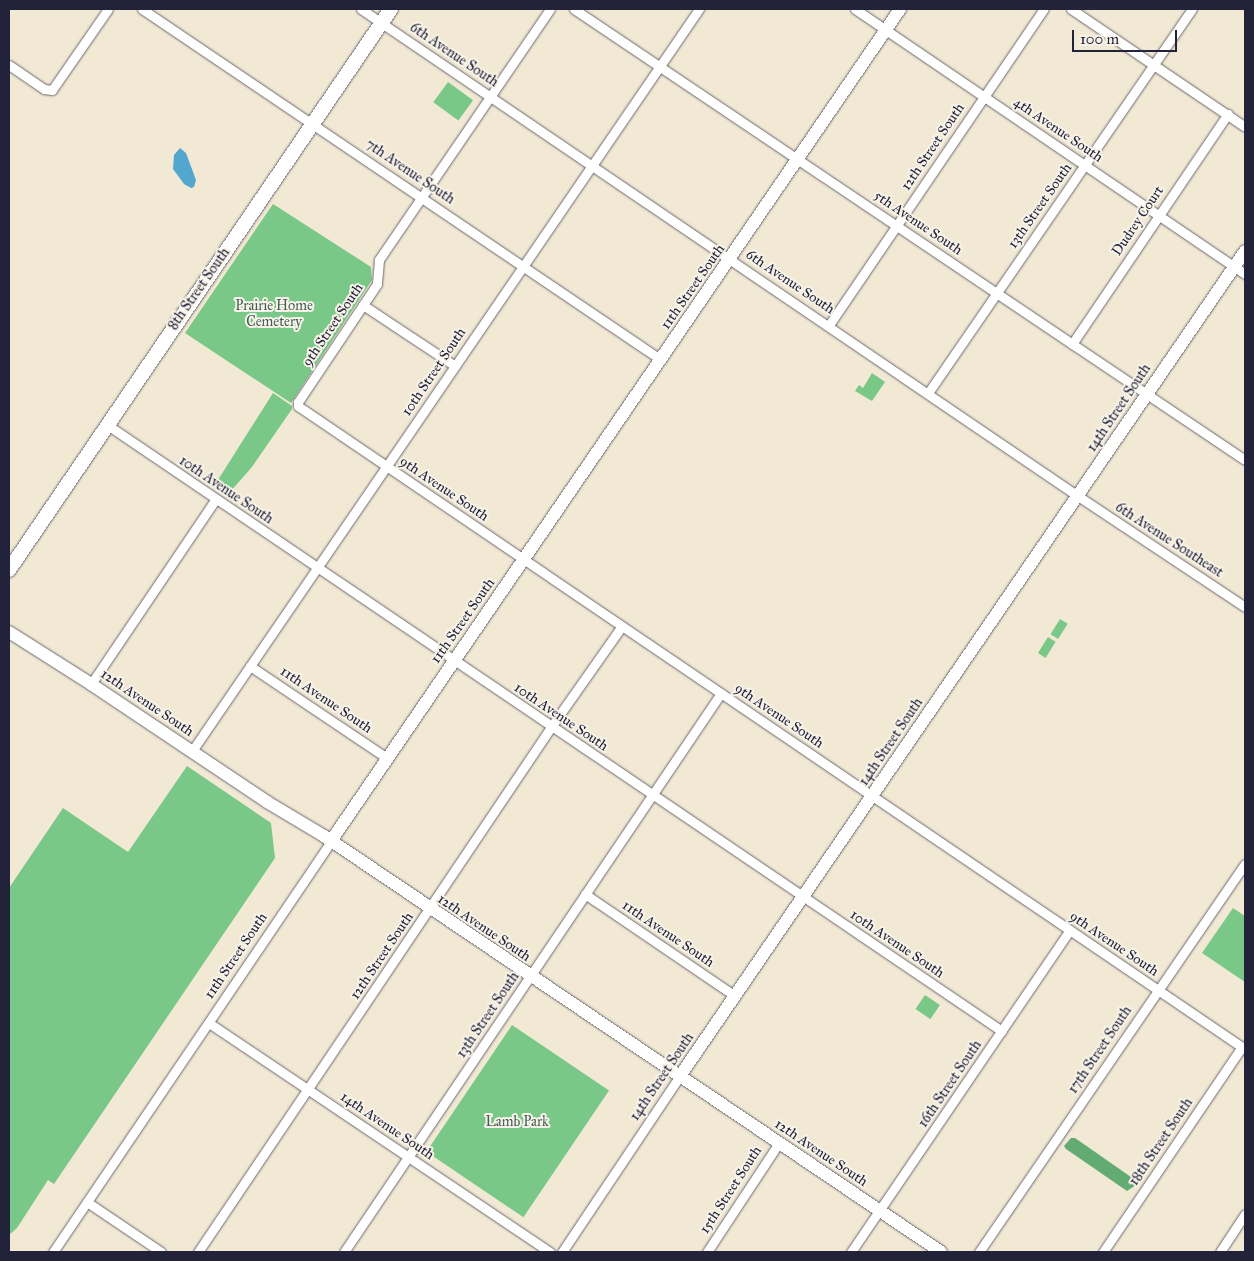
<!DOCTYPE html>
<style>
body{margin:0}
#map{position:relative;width:1254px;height:1261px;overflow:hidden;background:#f2e9d4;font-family:"IM FELL Great Primer",serif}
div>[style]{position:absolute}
.green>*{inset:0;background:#79c888;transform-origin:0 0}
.forest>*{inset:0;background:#62ac74}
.water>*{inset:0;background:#53a6ce}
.roads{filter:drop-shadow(0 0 1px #6b6871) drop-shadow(0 0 1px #6b6871)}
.street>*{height:9px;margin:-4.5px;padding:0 4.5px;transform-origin:4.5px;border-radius:4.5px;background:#fff}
.secondary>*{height:12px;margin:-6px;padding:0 6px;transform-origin:6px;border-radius:6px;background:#fff}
.primary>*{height:14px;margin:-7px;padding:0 7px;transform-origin:7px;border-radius:7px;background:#fff}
span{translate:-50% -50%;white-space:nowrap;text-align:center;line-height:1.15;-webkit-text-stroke:4px #f7f3e8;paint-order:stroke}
.street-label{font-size:14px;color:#22223b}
.park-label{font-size:14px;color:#405c56}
.frame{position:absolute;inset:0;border:10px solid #22223b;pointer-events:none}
.scale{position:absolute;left:1072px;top:30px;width:105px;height:22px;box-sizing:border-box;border:2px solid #22223b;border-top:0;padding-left:6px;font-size:15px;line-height:18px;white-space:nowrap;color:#22223b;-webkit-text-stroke:4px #f7f3e8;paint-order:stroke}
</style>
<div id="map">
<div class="green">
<div style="left:448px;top:82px;width:31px;height:25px;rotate:36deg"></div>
<div style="clip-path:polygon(273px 204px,371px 267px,372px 280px,291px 403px,185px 333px)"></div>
<div style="clip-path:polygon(872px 373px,885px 382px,872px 401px,855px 391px,859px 385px,863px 388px)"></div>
<div style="clip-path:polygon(273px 393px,292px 406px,292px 409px,252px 467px,230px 492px,216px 483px)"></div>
<div style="left:1060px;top:619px;width:9px;height:18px;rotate:32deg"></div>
<div style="left:1048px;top:637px;width:9px;height:19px;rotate:32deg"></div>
<div style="clip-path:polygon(187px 766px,271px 823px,275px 858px,54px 1184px,48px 1180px,17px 1228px,9px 1235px,9px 888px,63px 808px,128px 852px)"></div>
<div style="clip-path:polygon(1233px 908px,1245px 916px,1245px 982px,1202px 953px)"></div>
<div style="left:925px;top:995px;width:18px;height:17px;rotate:34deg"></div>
<div style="left:512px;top:1025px;width:117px;height:153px;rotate:34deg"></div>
</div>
<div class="forest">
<div style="clip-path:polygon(1071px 1138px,1075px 1138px,1131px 1177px,1136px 1185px,1127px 1191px,1066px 1149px,1064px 1146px)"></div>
</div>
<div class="water">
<div style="clip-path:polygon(180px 148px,186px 153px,196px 180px,194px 187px,191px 188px,184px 184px,173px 169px,174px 155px)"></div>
</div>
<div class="roads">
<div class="street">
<div style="left:142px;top:9px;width:625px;rotate:34.05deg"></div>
<div style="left:361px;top:9px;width:867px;rotate:34.19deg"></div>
<div style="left:1078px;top:496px;width:201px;rotate:33.6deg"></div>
<div style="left:550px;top:9px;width:304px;rotate:124.3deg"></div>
<div style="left:379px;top:260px;width:24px;rotate:95deg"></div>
<div style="left:377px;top:284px;width:142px;rotate:123.8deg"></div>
<div style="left:298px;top:402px;width:4px;rotate:90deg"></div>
<div style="left:298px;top:406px;width:1145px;rotate:34.18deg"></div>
<div style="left:574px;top:9px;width:808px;rotate:33.91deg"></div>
<div style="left:855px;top:9px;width:472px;rotate:34.2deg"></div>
<div style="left:1071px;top:9px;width:210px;rotate:34.1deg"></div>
<div style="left:9px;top:65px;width:42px;rotate:34.4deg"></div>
<div style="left:44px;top:89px;width:8px;rotate:7deg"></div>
<div style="left:52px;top:90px;width:98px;rotate:-55.3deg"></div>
<div style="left:363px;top:305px;width:110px;rotate:33.5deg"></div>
<div style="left:829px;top:325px;width:382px;rotate:-55.8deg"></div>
<div style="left:1072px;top:344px;width:278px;rotate:-55.9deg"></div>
<div style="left:928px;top:393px;width:466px;rotate:-55.5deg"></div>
<div style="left:106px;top:424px;width:1082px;rotate:34.12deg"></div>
<div style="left:250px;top:666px;width:165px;rotate:33.9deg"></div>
<div style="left:91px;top:684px;width:223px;rotate:-56deg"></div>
<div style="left:192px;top:751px;width:899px;rotate:-55.66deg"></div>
<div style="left:585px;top:894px;width:181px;rotate:34.2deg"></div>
<div style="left:209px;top:1023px;width:411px;rotate:33.9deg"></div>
<div style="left:87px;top:1202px;width:89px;rotate:34deg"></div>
<div style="left:53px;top:1252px;width:496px;rotate:-55.9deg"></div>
<div style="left:198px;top:1252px;width:633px;rotate:-56.08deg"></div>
<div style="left:551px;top:727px;width:123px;rotate:-54.9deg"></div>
<div style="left:344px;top:1252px;width:674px;rotate:-56deg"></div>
<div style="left:562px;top:1252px;width:212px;rotate:-56.2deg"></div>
<div style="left:707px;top:1252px;width:131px;rotate:-56.6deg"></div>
<div style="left:851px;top:1252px;width:389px;rotate:-55.8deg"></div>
<div style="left:979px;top:1252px;width:470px;rotate:-55.6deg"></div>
<div style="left:1103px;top:1252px;width:248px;rotate:-55.9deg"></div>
<div style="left:1220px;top:1252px;width:45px;rotate:-56.7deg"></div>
</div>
<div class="secondary">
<div style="left:9px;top:632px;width:97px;rotate:32.4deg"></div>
<div style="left:91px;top:684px;width:212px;rotate:33.8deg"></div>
<div style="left:267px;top:802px;width:66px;rotate:30.8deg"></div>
<div style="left:324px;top:836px;width:744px;rotate:33.99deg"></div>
<div style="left:331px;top:841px;width:1008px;rotate:-55.63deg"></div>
<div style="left:680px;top:1076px;width:1000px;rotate:-55.59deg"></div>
</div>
<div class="primary">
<div style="left:9px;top:570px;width:679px;rotate:-55.75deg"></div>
</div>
</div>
<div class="street-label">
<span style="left:454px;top:55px;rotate:34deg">6th Avenue South</span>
<span style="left:1058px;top:130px;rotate:34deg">4th Avenue South</span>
<span style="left:933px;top:147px;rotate:-56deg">12th Street South</span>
<span style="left:410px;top:172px;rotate:34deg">7th Avenue South</span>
<span style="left:1040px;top:206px;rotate:-55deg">13th Street South</span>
<span style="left:1138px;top:221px;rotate:-56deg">Dudrey Court</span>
<span style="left:918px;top:223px;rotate:34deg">5th Avenue South</span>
<span style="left:790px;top:282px;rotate:34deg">6th Avenue South</span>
<span style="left:693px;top:287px;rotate:-55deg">11th Street South</span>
<span style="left:199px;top:289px;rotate:-55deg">8th Street South</span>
<span style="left:333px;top:325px;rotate:-56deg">9th Street South</span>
<span style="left:434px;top:372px;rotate:-56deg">10th Street South</span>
<span style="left:1119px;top:408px;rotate:-56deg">14th Street South</span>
<span style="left:444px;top:489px;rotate:34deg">9th Avenue South</span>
<span style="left:226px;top:490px;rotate:34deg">10th Avenue South</span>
<span style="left:1169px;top:540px;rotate:33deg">6th Avenue Southeast</span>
<span style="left:463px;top:621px;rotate:-55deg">11th Street South</span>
<span style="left:326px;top:700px;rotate:34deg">11th Avenue South</span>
<span style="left:147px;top:703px;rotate:34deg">12th Avenue South</span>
<span style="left:779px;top:716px;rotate:34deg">9th Avenue South</span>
<span style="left:561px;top:717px;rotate:34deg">10th Avenue South</span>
<span style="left:891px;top:742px;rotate:-56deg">14th Street South</span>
<span style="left:484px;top:928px;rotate:34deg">12th Avenue South</span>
<span style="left:668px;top:934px;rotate:34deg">11th Avenue South</span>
<span style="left:897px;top:944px;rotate:34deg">10th Avenue South</span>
<span style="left:1114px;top:944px;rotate:34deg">9th Avenue South</span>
<span style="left:236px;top:956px;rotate:-56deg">11th Street South</span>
<span style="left:382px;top:956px;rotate:-56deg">12th Street South</span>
<span style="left:488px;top:1015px;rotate:-56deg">13th Street South</span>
<span style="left:1100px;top:1050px;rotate:-56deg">17th Street South</span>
<span style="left:662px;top:1077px;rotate:-56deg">14th Street South</span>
<span style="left:950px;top:1084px;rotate:-56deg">16th Street South</span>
<span style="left:387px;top:1126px;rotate:34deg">14th Avenue South</span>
<span style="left:1161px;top:1142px;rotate:-56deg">18th Street South</span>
<span style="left:821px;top:1153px;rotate:34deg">12th Avenue South</span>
<span style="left:731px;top:1190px;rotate:-57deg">15th Street South</span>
</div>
<div class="park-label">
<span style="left:274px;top:314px">Prairie Home<br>Cemetery</span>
<span style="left:517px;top:1122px">Lamb Park</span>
</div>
<div class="frame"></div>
<div class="scale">100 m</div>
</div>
